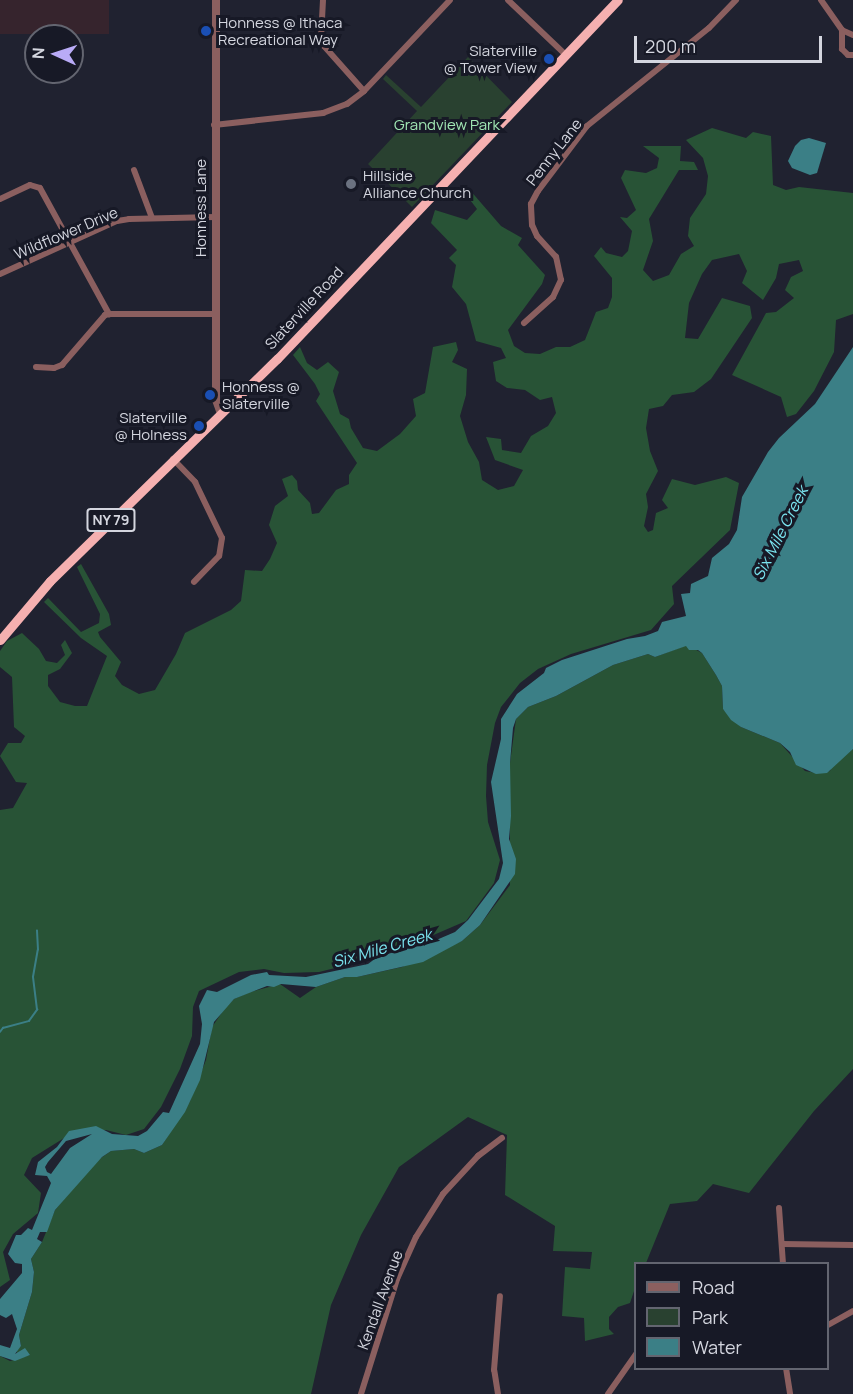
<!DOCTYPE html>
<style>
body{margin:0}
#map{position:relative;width:853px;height:1394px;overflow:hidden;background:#202230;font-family:Manrope,sans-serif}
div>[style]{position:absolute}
.education>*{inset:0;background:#36242d;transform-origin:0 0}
.green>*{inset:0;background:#294130}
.forest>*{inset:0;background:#285336}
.water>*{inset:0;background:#3b7f86}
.stream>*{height:1.5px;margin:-0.75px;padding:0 0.75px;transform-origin:0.75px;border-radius:0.75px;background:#3b7f86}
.minor>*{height:6px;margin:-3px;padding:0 3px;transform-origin:3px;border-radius:3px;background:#8b5f5f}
.tertiary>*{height:8px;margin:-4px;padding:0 4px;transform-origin:4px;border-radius:4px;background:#8b5f5f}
.trunk>*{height:9px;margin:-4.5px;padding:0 4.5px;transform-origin:4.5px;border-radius:4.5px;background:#f5b0b0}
.dots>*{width:16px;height:16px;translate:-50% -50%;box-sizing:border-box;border:3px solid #171926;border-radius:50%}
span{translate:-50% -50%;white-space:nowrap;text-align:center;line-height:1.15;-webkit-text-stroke:6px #171926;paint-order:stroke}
.shield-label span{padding:2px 4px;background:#171926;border:2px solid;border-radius:4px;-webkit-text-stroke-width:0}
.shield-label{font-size:14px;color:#d4d6df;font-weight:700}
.poi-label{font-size:15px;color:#d4d6df}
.left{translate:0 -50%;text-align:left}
.right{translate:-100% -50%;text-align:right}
.park-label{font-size:15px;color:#a1e7b4}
.street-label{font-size:15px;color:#d4d6df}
.water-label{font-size:16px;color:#7ae4ef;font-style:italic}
.legend{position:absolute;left:634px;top:1262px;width:195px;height:108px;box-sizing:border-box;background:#171926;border:2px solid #636570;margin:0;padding:8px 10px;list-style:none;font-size:18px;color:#d4d6df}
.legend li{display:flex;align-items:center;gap:12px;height:30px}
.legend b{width:30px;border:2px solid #636570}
.north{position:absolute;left:24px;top:24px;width:60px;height:60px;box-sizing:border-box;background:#171926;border:2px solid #636570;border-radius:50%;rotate:273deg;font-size:16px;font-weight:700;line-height:24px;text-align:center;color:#d4d6df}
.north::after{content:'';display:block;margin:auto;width:21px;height:27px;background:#b9abf7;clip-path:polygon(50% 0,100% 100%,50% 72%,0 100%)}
.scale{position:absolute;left:634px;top:36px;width:188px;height:27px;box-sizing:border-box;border:3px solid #d4d6df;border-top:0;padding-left:8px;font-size:18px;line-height:21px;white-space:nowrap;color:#d4d6df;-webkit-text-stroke:4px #171926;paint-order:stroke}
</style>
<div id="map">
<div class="education">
<div style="left:0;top:0;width:109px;height:34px"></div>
</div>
<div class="green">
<div style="clip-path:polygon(468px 57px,512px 102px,412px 207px,368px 164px,417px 111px,383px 79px,386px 75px,421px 107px)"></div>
</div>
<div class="forest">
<div style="clip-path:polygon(712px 128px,746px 138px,753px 132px,771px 136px,773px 185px,786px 190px,799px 187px,853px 193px,853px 314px,836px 320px,834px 352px,814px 391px,796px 414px,787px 417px,781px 397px,732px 375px,766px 313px,776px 312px,794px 298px,785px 290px,791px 277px,803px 271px,799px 260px,779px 264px,776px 278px,763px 300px,742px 283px,747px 271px,739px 254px,712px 260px,702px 274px,689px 303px,685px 338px,698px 339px,722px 298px,750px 306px,752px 318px,711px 379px,694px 392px,672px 395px,663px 406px,649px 409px,646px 428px,650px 451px,658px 471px,646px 494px,648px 507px,644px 526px,648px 532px,653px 530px,656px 513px,668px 508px,662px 500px,672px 479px,695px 485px,726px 477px,739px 483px,730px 530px,672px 586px,674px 604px,651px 630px,571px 654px,538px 669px,520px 683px,501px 707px,495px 723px,487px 765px,486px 796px,488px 822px,500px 860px,494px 883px,466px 921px,415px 943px,367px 955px,355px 963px,319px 972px,284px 973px,264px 969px,239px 972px,199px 991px,193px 1007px,192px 1036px,180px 1069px,161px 1107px,144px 1129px,126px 1135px,106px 1130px,77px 1130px,32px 1158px,24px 1175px,41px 1193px,38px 1213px,13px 1234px,3px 1252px,10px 1280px,0 1287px,0 810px,13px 808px,27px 783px,16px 782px,0 756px,8px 743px,21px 743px,25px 736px,14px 727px,12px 677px,0 667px,0 651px,7px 641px,22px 633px,39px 649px,46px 661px,57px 663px,65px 655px,61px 645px,65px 640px,72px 653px,60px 669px,48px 675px,48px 686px,60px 702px,75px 706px,87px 706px,107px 656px,81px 638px,44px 602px,48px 598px,81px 632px,99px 623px,100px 614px,77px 567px,81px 564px,109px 614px,111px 625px,98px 632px,100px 637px,121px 662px,115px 676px,122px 685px,139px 694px,155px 690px,176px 654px,185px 633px,231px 610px,241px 601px,245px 570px,262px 571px,270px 559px,277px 543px,269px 525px,275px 506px,288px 496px,282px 479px,292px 475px,297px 481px,298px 490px,310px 503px,312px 514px,319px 513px,336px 490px,349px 484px,349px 475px,357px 463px,316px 401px,320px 394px,315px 384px,293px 355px,300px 347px,307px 363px,317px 370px,328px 362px,339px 372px,333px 391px,340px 414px,349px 419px,351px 428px,363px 448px,377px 451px,400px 434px,416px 416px,413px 399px,425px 393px,433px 347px,456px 342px,458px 350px,452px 362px,467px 369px,466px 395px,460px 416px,468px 442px,479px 462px,482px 480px,498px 490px,514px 486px,523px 470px,495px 460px,486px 437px,501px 439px,502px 450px,521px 453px,531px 436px,548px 426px,556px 413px,552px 397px,540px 400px,525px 390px,507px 388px,496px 381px,493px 362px,506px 358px,501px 348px,476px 341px,466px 304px,452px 287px,456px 265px,449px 258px,457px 250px,431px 223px,435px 210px,467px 220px,477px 209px,464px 192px,469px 189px,501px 226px,522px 238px,518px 245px,545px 275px,542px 284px,508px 330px,514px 346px,525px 353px,540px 354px,556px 347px,570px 347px,585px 340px,596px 312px,608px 308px,612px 297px,612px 278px,594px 256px,601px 247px,606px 253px,622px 257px,628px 251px,632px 231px,620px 217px,627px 218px,636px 210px,621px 178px,625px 170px,646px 173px,657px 168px,659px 158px,643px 146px,681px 146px,680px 161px,694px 162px,698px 170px,679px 170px,649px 219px,653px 241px,643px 270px,653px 281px,669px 275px,681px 254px,694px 246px,688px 236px,690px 218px,706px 194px,708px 176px,703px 158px,686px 140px)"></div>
<div style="clip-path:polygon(687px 645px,702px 653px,716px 675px,722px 686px,723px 709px,741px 727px,780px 743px,805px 771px,816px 773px,830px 771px,832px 765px,853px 749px,853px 1069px,814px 1111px,749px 1193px,713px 1184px,697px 1201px,670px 1204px,646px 1263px,636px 1264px,635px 1288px,630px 1303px,618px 1307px,609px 1317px,609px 1329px,614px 1334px,585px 1341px,584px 1318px,562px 1316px,565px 1267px,590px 1269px,592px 1252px,553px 1251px,555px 1226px,505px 1195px,507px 1135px,468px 1117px,399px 1167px,361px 1235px,331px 1305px,311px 1394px,0 1394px,0 1356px,10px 1361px,30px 1355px,17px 1354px,17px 1350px,21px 1346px,19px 1335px,32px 1292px,34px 1272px,31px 1259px,42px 1242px,55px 1210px,95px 1162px,111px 1151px,134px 1149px,144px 1153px,162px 1145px,190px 1101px,206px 1060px,212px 1027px,225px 1008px,234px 999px,250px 992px,280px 984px,300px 998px,316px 987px,345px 977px,357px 977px,402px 967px,462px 941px,480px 925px,510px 885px,510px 763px,516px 719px,528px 707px,556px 696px,613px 665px,648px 654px,655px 657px)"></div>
</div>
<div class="water">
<div style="clip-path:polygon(809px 138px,826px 143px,817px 173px,810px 175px,792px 168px,788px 161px,795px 146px,801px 140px)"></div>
<div style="clip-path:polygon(evenodd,853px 347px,853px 749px,827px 773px,816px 774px,796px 765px,790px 752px,780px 743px,741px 727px,731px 720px,723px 709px,722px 686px,716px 675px,702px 653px,698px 650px,689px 650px,686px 646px,655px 657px,648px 654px,613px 665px,556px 696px,528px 707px,516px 719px,513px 728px,510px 763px,511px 816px,509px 839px,516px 859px,515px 874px,480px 925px,462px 941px,423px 962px,357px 977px,345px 977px,316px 987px,281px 984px,274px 987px,267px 986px,234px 999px,214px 1022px,200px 1080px,185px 1112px,162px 1145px,144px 1153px,134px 1149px,111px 1151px,102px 1157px,55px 1210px,47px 1232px,40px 1232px,37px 1239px,42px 1242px,31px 1259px,34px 1272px,32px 1292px,19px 1335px,21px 1346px,15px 1354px,25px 1348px,30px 1355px,15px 1361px,0 1356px,0 1345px,10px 1348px,17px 1329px,12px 1314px,6px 1318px,0 1315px,0 1299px,22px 1273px,22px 1264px,15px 1263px,8px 1254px,16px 1235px,21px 1235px,28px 1228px,32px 1230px,51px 1183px,47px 1176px,35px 1175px,38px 1162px,57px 1147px,69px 1131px,96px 1126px,112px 1134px,138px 1136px,147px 1131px,163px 1112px,169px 1113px,200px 1044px,202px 1024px,199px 1006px,207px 990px,217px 992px,251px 975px,267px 972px,269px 975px,306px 977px,368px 964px,376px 958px,391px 953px,427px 944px,455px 932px,468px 920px,499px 879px,503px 863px,491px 782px,501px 739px,501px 719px,517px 694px,544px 673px,546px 668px,562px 660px,627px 639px,645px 636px,658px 631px,662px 622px,686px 616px,681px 594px,690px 593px,691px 584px,708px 576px,712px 558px,729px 544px,737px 530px,742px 497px,768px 452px,779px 438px,815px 404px,853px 347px,92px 1134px,70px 1148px,51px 1174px,47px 1172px,45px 1167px,48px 1162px,66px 1141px,92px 1134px)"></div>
</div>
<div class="stream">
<div style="left:0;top:1032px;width:5px;rotate:-53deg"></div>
<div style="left:3px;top:1028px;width:27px;rotate:-15deg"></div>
<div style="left:29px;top:1021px;width:14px;rotate:-54deg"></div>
<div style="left:37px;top:1010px;width:33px;rotate:-97deg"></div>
<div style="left:33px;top:977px;width:27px;rotate:-80deg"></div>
<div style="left:38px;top:950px;width:19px;rotate:-93deg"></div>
</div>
<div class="minor">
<div style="left:323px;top:0;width:35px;rotate:93deg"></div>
<div style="left:321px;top:35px;width:11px;rotate:75deg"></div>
<div style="left:324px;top:46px;width:60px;rotate:48.4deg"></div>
<div style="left:508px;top:0;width:80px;rotate:43.5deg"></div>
<div style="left:821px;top:0;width:37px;rotate:55deg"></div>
<div style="left:853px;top:35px;width:12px;rotate:-156deg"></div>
<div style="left:842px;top:30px;width:19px;rotate:90deg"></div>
<div style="left:842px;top:49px;width:8px;rotate:45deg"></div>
<div style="left:848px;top:55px;width:5px"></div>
<div style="left:214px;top:125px;width:110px;rotate:-6.3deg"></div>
<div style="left:323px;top:113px;width:26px;rotate:-21deg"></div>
<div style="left:347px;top:104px;width:21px;rotate:-37deg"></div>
<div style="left:364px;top:91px;width:125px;rotate:-46.6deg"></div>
<div style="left:134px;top:170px;width:51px;rotate:69.4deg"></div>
<div style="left:0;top:199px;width:33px;rotate:-25deg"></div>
<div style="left:30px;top:185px;width:10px;rotate:17deg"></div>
<div style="left:40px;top:188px;width:144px;rotate:61.3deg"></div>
<div style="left:0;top:274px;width:128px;rotate:-24.4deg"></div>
<div style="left:117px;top:221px;width:12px;rotate:-9deg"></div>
<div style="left:129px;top:219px;width:86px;rotate:-1.3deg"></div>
<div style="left:109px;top:314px;width:107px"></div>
<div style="left:524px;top:323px;width:39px;rotate:-42deg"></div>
<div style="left:553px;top:297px;width:19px;rotate:-65deg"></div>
<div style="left:561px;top:280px;width:24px;rotate:-102deg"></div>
<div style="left:556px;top:257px;width:28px;rotate:-132deg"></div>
<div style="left:537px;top:236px;width:12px;rotate:-114deg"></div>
<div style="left:532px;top:225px;width:21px;rotate:-93deg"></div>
<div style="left:531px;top:204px;width:15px;rotate:-62deg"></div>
<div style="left:538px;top:191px;width:81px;rotate:-53deg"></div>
<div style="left:587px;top:126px;width:156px;rotate:-38.8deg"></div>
<div style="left:709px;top:28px;width:39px;rotate:-46deg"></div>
<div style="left:36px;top:367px;width:18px;rotate:3deg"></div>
<div style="left:54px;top:368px;width:9px;rotate:-21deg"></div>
<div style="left:62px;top:365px;width:66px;rotate:-49.3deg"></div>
<div style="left:105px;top:315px;width:4px;rotate:-14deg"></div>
<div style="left:173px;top:459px;width:32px;rotate:46deg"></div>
<div style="left:195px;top:482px;width:62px;rotate:64.3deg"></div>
<div style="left:222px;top:538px;width:18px;rotate:99deg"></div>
<div style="left:219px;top:556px;width:36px;rotate:134deg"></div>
<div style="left:779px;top:1208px;width:56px;rotate:85.9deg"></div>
<div style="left:782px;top:1244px;width:71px;rotate:0.8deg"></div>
<div style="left:828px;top:1325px;width:29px;rotate:-29deg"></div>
<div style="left:786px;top:1368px;width:26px;rotate:81deg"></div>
<div style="left:361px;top:1394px;width:121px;rotate:-72.6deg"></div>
<div style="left:397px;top:1279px;width:46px;rotate:-65.7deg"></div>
<div style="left:416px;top:1237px;width:51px;rotate:-57.9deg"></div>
<div style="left:443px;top:1194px;width:52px;rotate:-47.4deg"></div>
<div style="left:478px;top:1156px;width:30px;rotate:-37deg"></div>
<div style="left:498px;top:1394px;width:24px;rotate:-99deg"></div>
<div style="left:494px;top:1370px;width:74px;rotate:-85.4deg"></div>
<div style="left:608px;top:1394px;width:49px;rotate:-55deg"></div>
</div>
<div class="tertiary">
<div style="left:216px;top:0;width:400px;rotate:90deg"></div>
<div style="left:216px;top:400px;width:15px;rotate:70deg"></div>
</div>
<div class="trunk">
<div style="left:0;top:640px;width:77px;rotate:-49.7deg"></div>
<div style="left:50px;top:581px;width:318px;rotate:-44.4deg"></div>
<div style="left:277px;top:359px;width:495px;rotate:-46.5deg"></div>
</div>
<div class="dots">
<div style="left:206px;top:31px;background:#1a4fb4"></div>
<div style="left:549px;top:59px;background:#1a4fb4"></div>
<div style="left:351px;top:184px;background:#6b7280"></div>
<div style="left:210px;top:395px;background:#1a4fb4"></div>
<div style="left:199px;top:426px;background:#1a4fb4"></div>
</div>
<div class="shield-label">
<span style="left:111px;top:520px">NY 79</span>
</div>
<div class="poi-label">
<span class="left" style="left:218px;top:31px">Honness @ Ithaca<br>Recreational Way</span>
<span class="right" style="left:537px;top:59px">Slaterville<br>@ Tower View</span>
<span class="left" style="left:363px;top:184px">Hillside<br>Alliance Church</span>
<span class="left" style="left:222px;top:395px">Honness @<br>Slaterville</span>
<span class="right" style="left:187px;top:426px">Slaterville<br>@ Holness</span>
</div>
<div class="park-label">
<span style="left:447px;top:125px">Grandview Park</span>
</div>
<div class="street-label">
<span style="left:554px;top:152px;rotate:-52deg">Penny Lane</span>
<span style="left:201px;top:208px;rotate:-90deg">Honness Lane</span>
<span style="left:66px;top:233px;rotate:-23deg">Wildflower Drive</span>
<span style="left:304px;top:308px;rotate:-47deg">Slaterville Road</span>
<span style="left:380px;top:1300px;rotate:-70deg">Kendall Avenue</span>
</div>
<div class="water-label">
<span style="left:780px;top:533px;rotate:-63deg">Six Mile Creek</span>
<span style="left:382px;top:948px;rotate:-16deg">Six Mile Creek</span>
</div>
<ul class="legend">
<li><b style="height:8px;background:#8b5f5f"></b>Road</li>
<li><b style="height:16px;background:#294130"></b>Park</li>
<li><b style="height:16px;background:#3b7f86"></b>Water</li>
</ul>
<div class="north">N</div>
<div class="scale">200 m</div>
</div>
